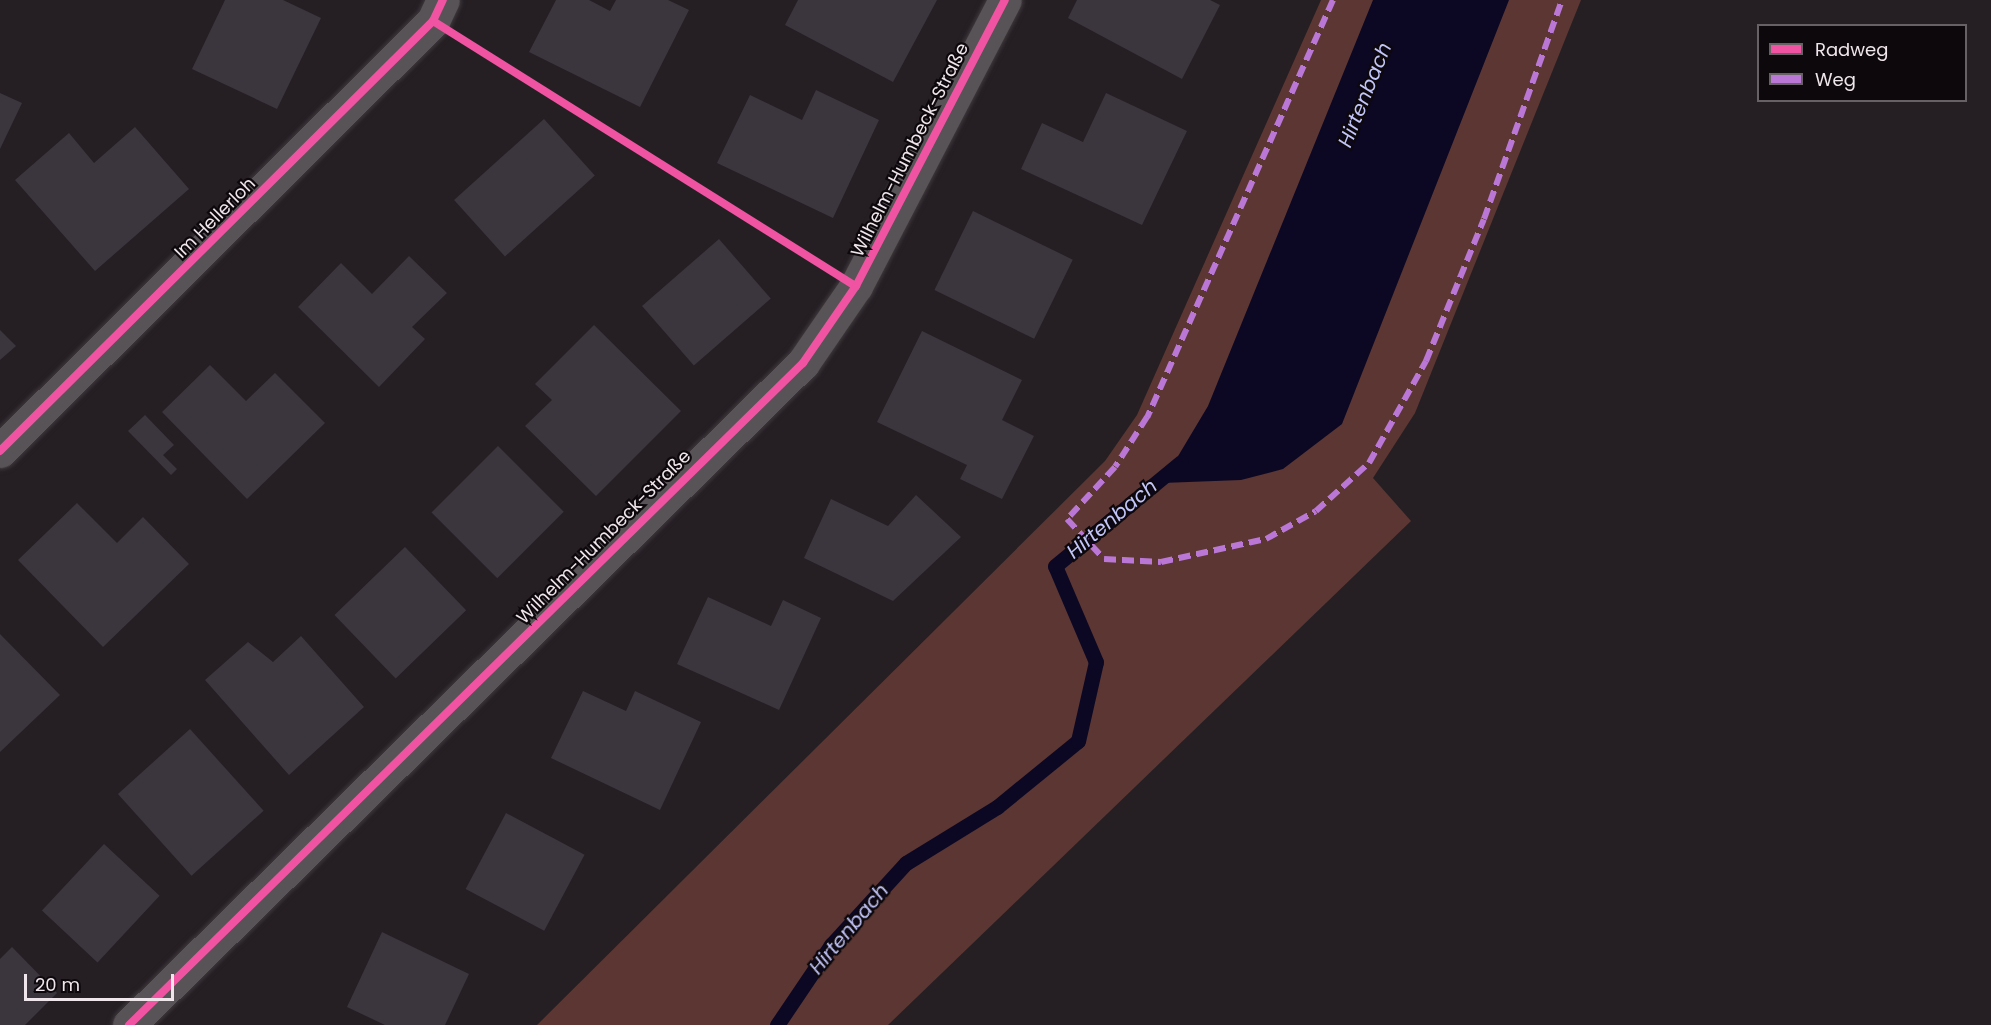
<!DOCTYPE html>
<meta charset="utf-8">
<style>
body{margin:0}
#map{position:relative;width:1991px;height:1025px;overflow:hidden;background:#251f24;font-family:Poppins,sans-serif}
div>[style]{position:absolute}
.green>*{inset:0;background:#5b3633}
.water>*{inset:0;background:#0c0824}
.stream>*{height:15px;margin:-7.5px;padding:0 7.5px;transform-origin:7.5px;border-radius:7.5px;background:#0c0824}
.building>*{inset:0;background:#3b353d;transform-origin:0 0}
.roads{filter:drop-shadow(0 0 2px #3f393d) drop-shadow(0 0 2px #3f393d)}
.minor>*{height:33px;margin:-16.5px;padding:0 16.5px;transform-origin:16.5px;border-radius:16.5px;background:#585356}
.quiet>*{height:6px;margin-top:-3px;transform-origin:0;background:repeating-linear-gradient(90deg,#ba77d6 0 12px,transparent 0 18px)}
.cycleway>*{height:8px;margin:-4px;padding:0 4px;transform-origin:4px;border-radius:4px;background:#f153a3}
span{translate:-50% -50%;white-space:nowrap;text-align:center;line-height:1.15;-webkit-text-stroke:4.5px #0d080c;paint-order:stroke}
.street-label{font-size:18px;color:#efe6ec}
.water-label{font-size:20px;color:#c2c5f9;font-style:italic}
.legend{position:absolute;left:1757px;top:24px;width:210px;height:78px;box-sizing:border-box;background:#0d080c;border:2px solid #676166;margin:0;padding:8px 10px;list-style:none;font-size:18px;color:#efe6ec}
.legend li{display:flex;align-items:center;gap:12px;height:30px}
.legend b{width:30px;border:2px solid #676166}
.scale{position:absolute;left:24px;top:974px;width:150px;height:27px;box-sizing:border-box;border:3px solid #efe6ec;border-top:0;padding-left:8px;font-size:18px;line-height:21px;white-space:nowrap;color:#efe6ec;-webkit-text-stroke:4px #0d080c;paint-order:stroke}
</style>
<div id="map">
<div class="green">
<div style="clip-path:polygon(1321px 0,1581px 0,1415px 413px,1373px 478px,1411px 521px,888px 1025px,537px 1025px,1105px 461px,1137px 415px)"></div>
</div>
<div class="water">
<div style="clip-path:polygon(1373px 0,1509px 0,1342px 424px,1283px 469px,1241px 480px,1162px 483px,1208px 406px)"></div>
</div>
<div class="stream">
<div style="left:777px;top:1025px;width:97px;rotate:-56deg"></div>
<div style="left:831px;top:945px;width:111px;rotate:-47.6deg"></div>
<div style="left:906px;top:863px;width:107px;rotate:-31.6deg"></div>
<div style="left:997px;top:807px;width:104px;rotate:-39.2deg"></div>
<div style="left:1078px;top:741px;width:81px;rotate:-77.2deg"></div>
<div style="left:1096px;top:662px;width:104px;rotate:-113.1deg"></div>
<div style="left:1055px;top:566px;width:163px;rotate:-39.5deg"></div>
</div>
<div class="building">
<div style="clip-path:polygon(225px 0,283px 0,321px 18px,277px 109px,192px 69px)"></div>
<div style="clip-path:polygon(556px 0,589px 0,610px 11px,616px 0,668px 0,689px 10px,640px 107px,529px 52px)"></div>
<div style="clip-path:polygon(798px 0,937px 0,893px 82px,785px 25px)"></div>
<div style="clip-path:polygon(1077px 0,1210px 0,1220px 5px,1182px 79px,1068px 18px)"></div>
<div style="clip-path:polygon(816px 90px,879px 120px,833px 218px,717px 163px,750px 95px,802px 120px)"></div>
<div style="clip-path:polygon(0 93px,22px 103px,0 149px)"></div>
<div style="clip-path:polygon(1106px 93px,1187px 131px,1142px 225px,1021px 169px,1042px 123px,1083px 142px)"></div>
<div style="left:544px;top:119px;width:76px;height:121px;rotate:48deg"></div>
<div style="clip-path:polygon(135px 127px,189px 189px,95px 271px,15px 180px,69px 133px,94px 163px)"></div>
<div style="left:973px;top:211px;width:111px;height:88px;rotate:26deg"></div>
<div style="left:719px;top:239px;width:79px;height:102px;rotate:49deg"></div>
<div style="clip-path:polygon(409px 256px,447px 293px,412px 327px,425px 339px,379px 387px,298px 307px,341px 263px,372px 294px)"></div>
<div style="clip-path:polygon(594px 325px,681px 411px,596px 496px,525px 426px,552px 400px,535px 384px)"></div>
<div style="clip-path:polygon(0 330px,16px 346px,0 360px)"></div>
<div style="clip-path:polygon(922px 331px,1022px 380px,1002px 420px,1034px 436px,1002px 499px,960px 479px,967px 465px,877px 422px)"></div>
<div style="clip-path:polygon(210px 365px,246px 401px,275px 373px,325px 423px,247px 499px,162px 412px)"></div>
<div style="clip-path:polygon(145px 415px,174px 445px,163px 455px,177px 469px,171px 475px,128px 431px)"></div>
<div style="left:498px;top:446px;width:93px;height:94px;rotate:45deg"></div>
<div style="clip-path:polygon(916px 495px,961px 537px,893px 601px,804px 558px,831px 499px,888px 526px)"></div>
<div style="clip-path:polygon(77px 503px,117px 543px,143px 517px,189px 564px,103px 647px,18px 560px)"></div>
<div style="left:405px;top:547px;width:88px;height:98px;rotate:46deg"></div>
<div style="clip-path:polygon(708px 597px,771px 626px,783px 600px,821px 618px,779px 710px,677px 664px)"></div>
<div style="clip-path:polygon(0 634px,60px 695px,0 752px)"></div>
<div style="clip-path:polygon(301px 636px,364px 707px,289px 775px,205px 680px,248px 642px,273px 662px)"></div>
<div style="clip-path:polygon(583px 691px,626px 711px,635px 691px,701px 722px,660px 810px,551px 758px)"></div>
<div style="left:190px;top:729px;width:110px;height:97px;rotate:48deg"></div>
<div style="left:506px;top:813px;width:89px;height:86px;rotate:28deg"></div>
<div style="left:104px;top:844px;width:76px;height:91px;rotate:43deg"></div>
<div style="clip-path:polygon(382px 932px,469px 974px,445px 1025px,385px 1025px,347px 1007px)"></div>
<div style="clip-path:polygon(12px 947px,57px 993px,25px 1025px,0 1025px,0 959px)"></div>
</div>
<div class="roads">
<div class="minor">
<div style="left:0;top:451px;width:610px;rotate:-44.8deg"></div>
<div style="left:433px;top:21px;width:23px;rotate:-65deg"></div>
<div style="left:129px;top:1025px;width:945px;rotate:-44.49deg"></div>
<div style="left:803px;top:363px;width:93px;rotate:-55.5deg"></div>
<div style="left:856px;top:286px;width:322px;rotate:-62.5deg"></div>
</div>
</div>
<div class="quiet">
<div style="left:1333px;top:0;width:457px;rotate:114deg"></div>
<div style="left:1147px;top:417px;width:59px;rotate:122.6deg"></div>
<div style="left:1115px;top:467px;width:71px;rotate:132.7deg"></div>
<div style="left:1067px;top:519px;width:54px;rotate:47.2deg"></div>
<div style="left:1104px;top:559px;width:57px;rotate:3deg"></div>
<div style="left:1161px;top:562px;width:107px;rotate:-12.4deg"></div>
<div style="left:1266px;top:539px;width:57px;rotate:-29.2deg"></div>
<div style="left:1316px;top:511px;width:72px;rotate:-42.2deg"></div>
<div style="left:1369px;top:463px;width:117px;rotate:-60.8deg"></div>
<div style="left:1426px;top:361px;width:153px;rotate:-67.8deg"></div>
<div style="left:1484px;top:219px;width:232px;rotate:-70.4deg"></div>
</div>
<div class="cycleway">
<div style="left:433px;top:21px;width:499px;rotate:32.1deg"></div>
<div style="left:0;top:451px;width:610px;rotate:-44.8deg"></div>
<div style="left:433px;top:21px;width:23px;rotate:-65deg"></div>
<div style="left:129px;top:1025px;width:945px;rotate:-44.49deg"></div>
<div style="left:803px;top:363px;width:93px;rotate:-55.5deg"></div>
<div style="left:856px;top:286px;width:322px;rotate:-62.5deg"></div>
</div>
<div class="street-label">
<span style="left:910px;top:150px;rotate:-63deg">Wilhelm-Humbeck-Straße</span>
<span style="left:215px;top:218px;rotate:-45deg">Im Hellerloh</span>
<span style="left:604px;top:537px;rotate:-45deg">Wilhelm-Humbeck-Straße</span>
</div>
<div class="water-label">
<span style="left:1365px;top:95px;rotate:-68deg">Hirtenbach</span>
<span style="left:1112px;top:519px;rotate:-40deg">Hirtenbach</span>
<span style="left:849px;top:929px;rotate:-50deg">Hirtenbach</span>
</div>
<ul class="legend">
<li><b style="height:8px;background:#f153a3"></b>Radweg</li>
<li><b style="height:8px;background:#ba77d6"></b>Weg</li>
</ul>
<div class="scale">20 m</div>
</div>
